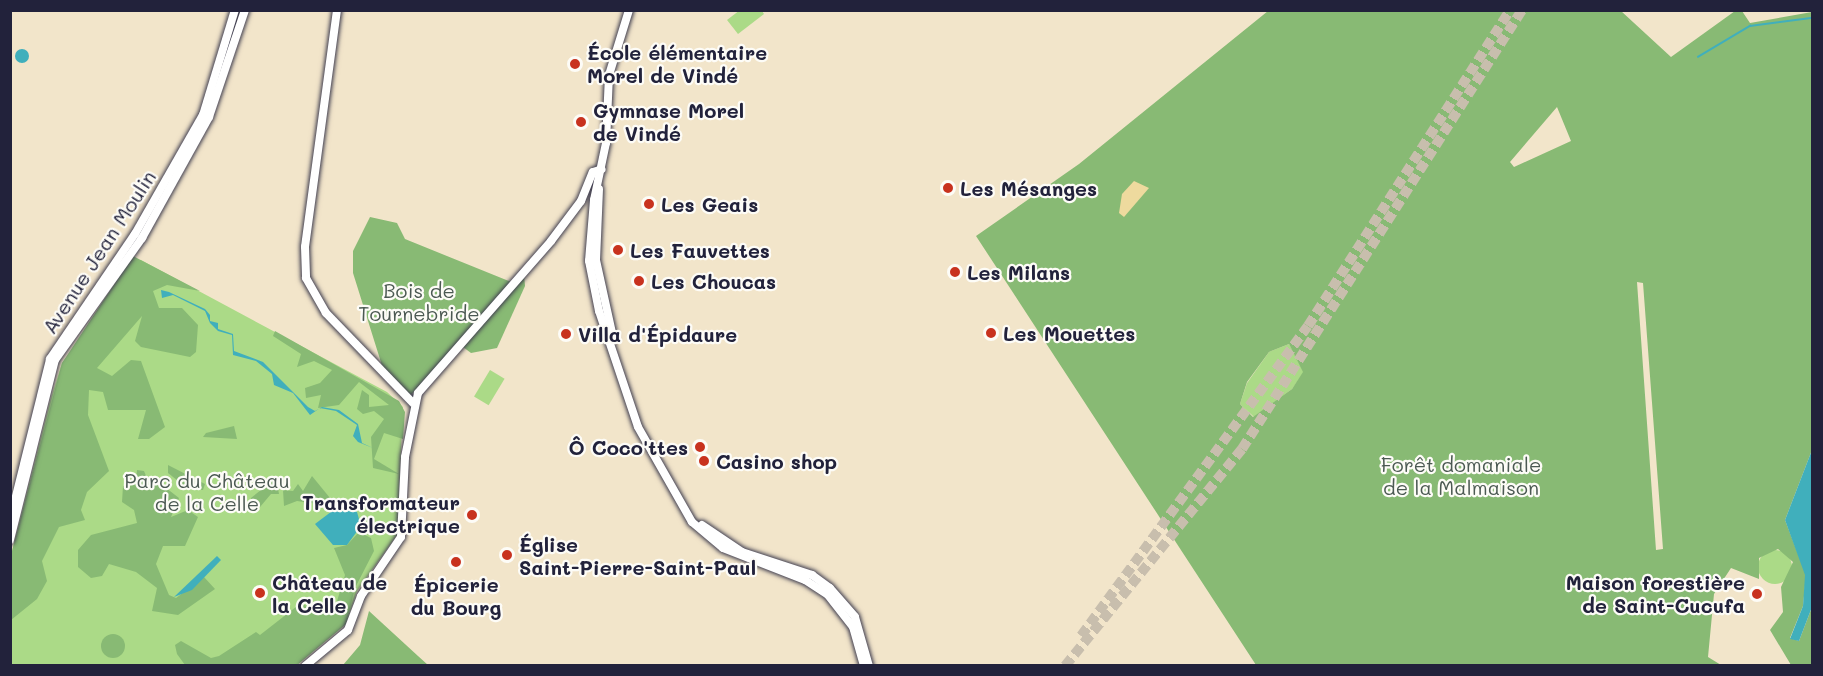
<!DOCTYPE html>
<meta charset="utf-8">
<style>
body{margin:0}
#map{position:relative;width:1823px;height:676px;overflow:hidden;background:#f2e5ca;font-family:Mali,sans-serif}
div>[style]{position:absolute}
.green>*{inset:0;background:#abda87;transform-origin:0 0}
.round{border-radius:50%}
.forest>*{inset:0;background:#88ba74}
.sand>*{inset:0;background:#eeda9e}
.water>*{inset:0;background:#40afbc}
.stream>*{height:1.5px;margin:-0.75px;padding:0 0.75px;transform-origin:0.75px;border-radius:0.75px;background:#40afbc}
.highway-tunnel>*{height:10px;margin-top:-5px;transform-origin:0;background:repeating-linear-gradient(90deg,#c8bead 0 10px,transparent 0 15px)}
.roads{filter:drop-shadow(0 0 2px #413f50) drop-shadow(0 0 2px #413f50)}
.secondary>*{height:8px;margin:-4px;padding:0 4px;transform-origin:4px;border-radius:4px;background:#fff}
.dots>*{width:16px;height:16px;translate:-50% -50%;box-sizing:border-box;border:3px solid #fdfcf7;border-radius:50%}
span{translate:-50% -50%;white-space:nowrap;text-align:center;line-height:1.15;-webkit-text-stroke:4.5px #fdfcf7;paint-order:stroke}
.poi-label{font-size:20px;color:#22223b;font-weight:700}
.left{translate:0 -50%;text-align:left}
.right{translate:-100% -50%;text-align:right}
.street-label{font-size:20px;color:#22223b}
.park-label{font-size:20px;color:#4b5952}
.frame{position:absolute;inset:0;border:12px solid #22223b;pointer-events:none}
</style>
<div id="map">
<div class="green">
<div style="clip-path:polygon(740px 10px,762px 11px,764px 14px,738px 34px,727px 20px)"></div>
<div style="clip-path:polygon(141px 260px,387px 392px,403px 407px,397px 535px,357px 591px,346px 624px,297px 665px,11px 666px,11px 555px,51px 398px,62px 363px)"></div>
<div style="clip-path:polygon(1289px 344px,1304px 372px,1292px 389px,1254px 417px,1240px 404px,1247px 383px,1269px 352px)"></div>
<div style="left:490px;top:370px;width:17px;height:31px;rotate:31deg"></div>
<div class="round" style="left:1758px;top:550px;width:34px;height:34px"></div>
</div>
<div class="forest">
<div style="clip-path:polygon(evenodd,1268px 11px,1621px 11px,1671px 57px,1735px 11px,1742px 11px,1750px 23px,1812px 12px,1812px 450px,1785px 520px,1806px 575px,1803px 606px,1790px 638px,1799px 641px,1812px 607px,1812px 665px,1791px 665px,1770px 630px,1783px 612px,1781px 587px,1793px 562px,1778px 549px,1759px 558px,1759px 579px,1731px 568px,1714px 594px,1708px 657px,1721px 665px,1256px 665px,976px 236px,1079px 164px,1268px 11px,1557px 107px,1571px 141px,1514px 167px,1510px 162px,1557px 107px,1268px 11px,1637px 282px,1643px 283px,1663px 549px,1656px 550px,1637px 282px,1268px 11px,1289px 344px,1303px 372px,1292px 389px,1253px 417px,1240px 404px,1247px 382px,1269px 352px,1289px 344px)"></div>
<div style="clip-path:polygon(370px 217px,397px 223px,405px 239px,511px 282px,410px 396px,384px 372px,353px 273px,353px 251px)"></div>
<div style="clip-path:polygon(133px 256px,200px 291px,167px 285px,153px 291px,159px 308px,182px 308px,198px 325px,196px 352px,190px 357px,141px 347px,135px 341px,142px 316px,97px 368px,112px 376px,131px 360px,141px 361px,165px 427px,149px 439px,138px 439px,146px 410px,108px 410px,103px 392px,89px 390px,88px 415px,109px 471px,87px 492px,81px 510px,85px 520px,59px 527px,42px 561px,47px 581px,37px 599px,11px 620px,11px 555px,62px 363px)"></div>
<div style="clip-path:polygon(524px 275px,525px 286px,497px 348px,471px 353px,463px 347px)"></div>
<div style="clip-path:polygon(275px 331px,399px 401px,405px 412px,403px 439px,384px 433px,374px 459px,399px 474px,373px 468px,371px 437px,384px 419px,374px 411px,363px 414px,357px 409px,362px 390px,369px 395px,369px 407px,389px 405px,359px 382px,339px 405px,318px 408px,321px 395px,306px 398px,305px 388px,320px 383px,332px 370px,314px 361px,297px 367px,301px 354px,273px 336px)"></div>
<div style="clip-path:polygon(234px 426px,237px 439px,203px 437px,206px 433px)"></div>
<div style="clip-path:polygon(168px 465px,205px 484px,203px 490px,187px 488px,168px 473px)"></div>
<div style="clip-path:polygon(137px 470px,144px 471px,149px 483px,161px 484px,179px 498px,171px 517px,188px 510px,198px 517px,185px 546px,163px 546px,156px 564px,169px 595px,176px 598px,204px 577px,215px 589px,178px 615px,152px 611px,157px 588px,136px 572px,109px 564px,102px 576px,91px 578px,78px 567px,78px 550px,91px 535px,137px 523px,134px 510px,122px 502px,123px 486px,136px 481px)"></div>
<div style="clip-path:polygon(312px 476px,330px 498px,324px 505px,297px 501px,284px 506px,283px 490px,293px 491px,298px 484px,303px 491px)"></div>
<div style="clip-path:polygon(276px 478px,279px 494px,271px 494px,260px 507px,251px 507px,251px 498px)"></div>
<div style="clip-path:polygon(359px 532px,371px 538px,374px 551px,355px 588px,346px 624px,297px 665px,185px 665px,177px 654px,175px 645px,181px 641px,211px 658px,219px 656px,256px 632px,260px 635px,301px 603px,320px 613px,334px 611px,345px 575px,334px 548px,347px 545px)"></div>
<div style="clip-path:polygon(369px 611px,418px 656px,428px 665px,343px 665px,360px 645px)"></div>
<div class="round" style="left:101px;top:634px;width:24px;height:24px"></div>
</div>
<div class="sand">
<div style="clip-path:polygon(1134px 181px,1149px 188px,1124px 217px,1119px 213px,1122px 194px)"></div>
</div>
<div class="water">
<div class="round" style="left:15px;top:49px;width:14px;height:14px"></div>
<div style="clip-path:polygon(161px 290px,169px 292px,205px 309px,210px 315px,210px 321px,218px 323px,218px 329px,233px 334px,234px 351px,263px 362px,308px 407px,315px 411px,322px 407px,339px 410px,358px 424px,362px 443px,373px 448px,358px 442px,353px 436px,357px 425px,336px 411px,320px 408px,310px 415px,293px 393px,274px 385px,272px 374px,256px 361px,233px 355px,232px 335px,218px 331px,210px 323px,205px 311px,173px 295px,162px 298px)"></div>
<div style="clip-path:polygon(1812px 450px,1812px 607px,1799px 641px,1790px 639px,1803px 606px,1805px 575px,1785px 520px)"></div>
<div style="clip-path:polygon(344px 502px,357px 512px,361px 526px,347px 545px,333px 545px,315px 524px)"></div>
<div style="clip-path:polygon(217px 556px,221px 560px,192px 590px,174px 597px)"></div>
</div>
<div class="stream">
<div style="left:1698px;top:57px;width:61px;rotate:-30.8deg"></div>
<div style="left:1750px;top:26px;width:63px;rotate:-7.4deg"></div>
</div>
<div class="highway-tunnel">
<div style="left:1081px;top:636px;width:384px;rotate:-53.8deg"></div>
<div style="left:1308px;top:326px;width:375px;rotate:-57.4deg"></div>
<div style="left:1065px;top:666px;width:280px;rotate:-50.8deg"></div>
<div style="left:1242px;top:449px;width:521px;rotate:-57.47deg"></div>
</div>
<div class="roads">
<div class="secondary">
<div style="left:337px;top:10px;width:239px;rotate:97.7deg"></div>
<div style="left:305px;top:247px;width:31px;rotate:88deg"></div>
<div style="left:306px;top:278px;width:40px;rotate:60.3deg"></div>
<div style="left:326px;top:313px;width:125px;rotate:46deg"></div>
<div style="left:629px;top:10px;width:68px;rotate:107.1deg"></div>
<div style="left:609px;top:75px;width:68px;rotate:92.5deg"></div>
<div style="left:606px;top:143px;width:58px;rotate:101.9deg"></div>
<div style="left:594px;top:200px;width:61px;rotate:94.7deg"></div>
<div style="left:589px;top:261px;width:51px;rotate:78.7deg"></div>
<div style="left:599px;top:311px;width:122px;rotate:71.4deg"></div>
<div style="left:638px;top:427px;width:109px;rotate:60.4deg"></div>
<div style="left:692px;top:522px;width:40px;rotate:40deg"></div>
<div style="left:723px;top:548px;width:88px;rotate:21.3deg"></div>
<div style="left:805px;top:580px;width:27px;rotate:33deg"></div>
<div style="left:828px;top:595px;width:41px;rotate:52deg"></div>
<div style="left:853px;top:627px;width:41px;rotate:74.2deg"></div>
<div style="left:599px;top:189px;width:71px;rotate:92.4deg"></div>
<div style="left:596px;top:260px;width:79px;rotate:77.6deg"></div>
<div style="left:10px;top:520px;width:166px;rotate:-76deg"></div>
<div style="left:50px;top:359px;width:151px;rotate:-55.8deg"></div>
<div style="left:135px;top:234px;width:137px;rotate:-60.3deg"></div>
<div style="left:203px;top:115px;width:110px;rotate:-73.1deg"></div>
<div style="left:702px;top:525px;width:48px;rotate:34deg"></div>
<div style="left:742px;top:552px;width:74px;rotate:18.2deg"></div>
<div style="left:812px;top:575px;width:22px;rotate:36deg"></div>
<div style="left:830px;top:588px;width:38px;rotate:49deg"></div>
<div style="left:855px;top:617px;width:51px;rotate:74.1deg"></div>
<div style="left:10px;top:540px;width:186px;rotate:-76deg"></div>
<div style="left:55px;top:360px;width:150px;rotate:-54.5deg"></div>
<div style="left:142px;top:238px;width:138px;rotate:-61deg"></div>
<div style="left:209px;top:117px;width:113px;rotate:-71.4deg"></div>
<div style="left:305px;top:666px;width:56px;rotate:-39.9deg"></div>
<div style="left:348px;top:630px;width:36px;rotate:-69deg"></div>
<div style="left:361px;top:596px;width:71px;rotate:-55.9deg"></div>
<div style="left:401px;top:537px;width:80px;rotate:-87.1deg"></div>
<div style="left:405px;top:457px;width:65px;rotate:-78.5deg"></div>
<div style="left:418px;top:393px;width:202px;rotate:-48.8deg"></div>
<div style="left:551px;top:241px;width:50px;rotate:-53.1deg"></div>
<div style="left:581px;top:201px;width:31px;rotate:-68deg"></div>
<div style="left:593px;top:172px;width:9px;rotate:-18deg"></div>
</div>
</div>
<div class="dots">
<div style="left:575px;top:64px;background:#c8321e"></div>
<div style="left:581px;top:122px;background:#c8321e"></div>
<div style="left:948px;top:188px;background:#c8321e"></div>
<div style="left:649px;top:204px;background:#c8321e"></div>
<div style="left:618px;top:250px;background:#c8321e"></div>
<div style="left:955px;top:272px;background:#c8321e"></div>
<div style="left:639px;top:281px;background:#c8321e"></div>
<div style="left:991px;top:333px;background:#c8321e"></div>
<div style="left:566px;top:334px;background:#c8321e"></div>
<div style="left:700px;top:447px;background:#c8321e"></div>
<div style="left:704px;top:461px;background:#c8321e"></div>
<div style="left:472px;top:515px;background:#c8321e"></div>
<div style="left:507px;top:555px;background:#c8321e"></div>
<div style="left:456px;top:562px;background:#c8321e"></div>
<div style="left:260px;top:593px;background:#c8321e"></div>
<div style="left:1757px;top:594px;background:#c8321e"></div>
</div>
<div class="poi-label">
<span class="left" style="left:587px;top:64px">École élémentaire<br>Morel de Vindé</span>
<span class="left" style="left:593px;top:122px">Gymnase Morel<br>de Vindé</span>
<span class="left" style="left:960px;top:188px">Les Mésanges</span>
<span class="left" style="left:661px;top:204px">Les Geais</span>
<span class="left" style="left:630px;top:250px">Les Fauvettes</span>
<span class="left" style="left:967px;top:272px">Les Milans</span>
<span class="left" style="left:651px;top:281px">Les Choucas</span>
<span class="left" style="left:1003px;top:333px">Les Mouettes</span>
<span class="left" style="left:578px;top:334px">Villa d'Épidaure</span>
<span class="right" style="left:688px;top:447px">Ô Coco'ttes</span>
<span class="left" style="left:716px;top:461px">Casino shop</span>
<span class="right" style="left:460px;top:514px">Transformateur<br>électrique</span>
<span class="left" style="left:519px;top:556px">Église<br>Saint-Pierre-Saint-Paul</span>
<span class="left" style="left:272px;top:594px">Château de<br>la Celle</span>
<span class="right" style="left:1745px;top:594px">Maison forestière<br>de Saint-Cucufa</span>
<span style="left:456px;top:596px">Épicerie<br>du Bourg</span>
</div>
<div class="street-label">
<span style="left:99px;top:252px;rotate:-57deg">Avenue Jean Moulin</span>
</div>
<div class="park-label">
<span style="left:419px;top:302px">Bois de<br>Tournebride</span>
<span style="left:1461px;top:476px">Forêt domaniale<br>de la Malmaison</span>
<span style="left:207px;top:492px">Parc du Château<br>de la Celle</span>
</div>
<div class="frame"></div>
</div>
